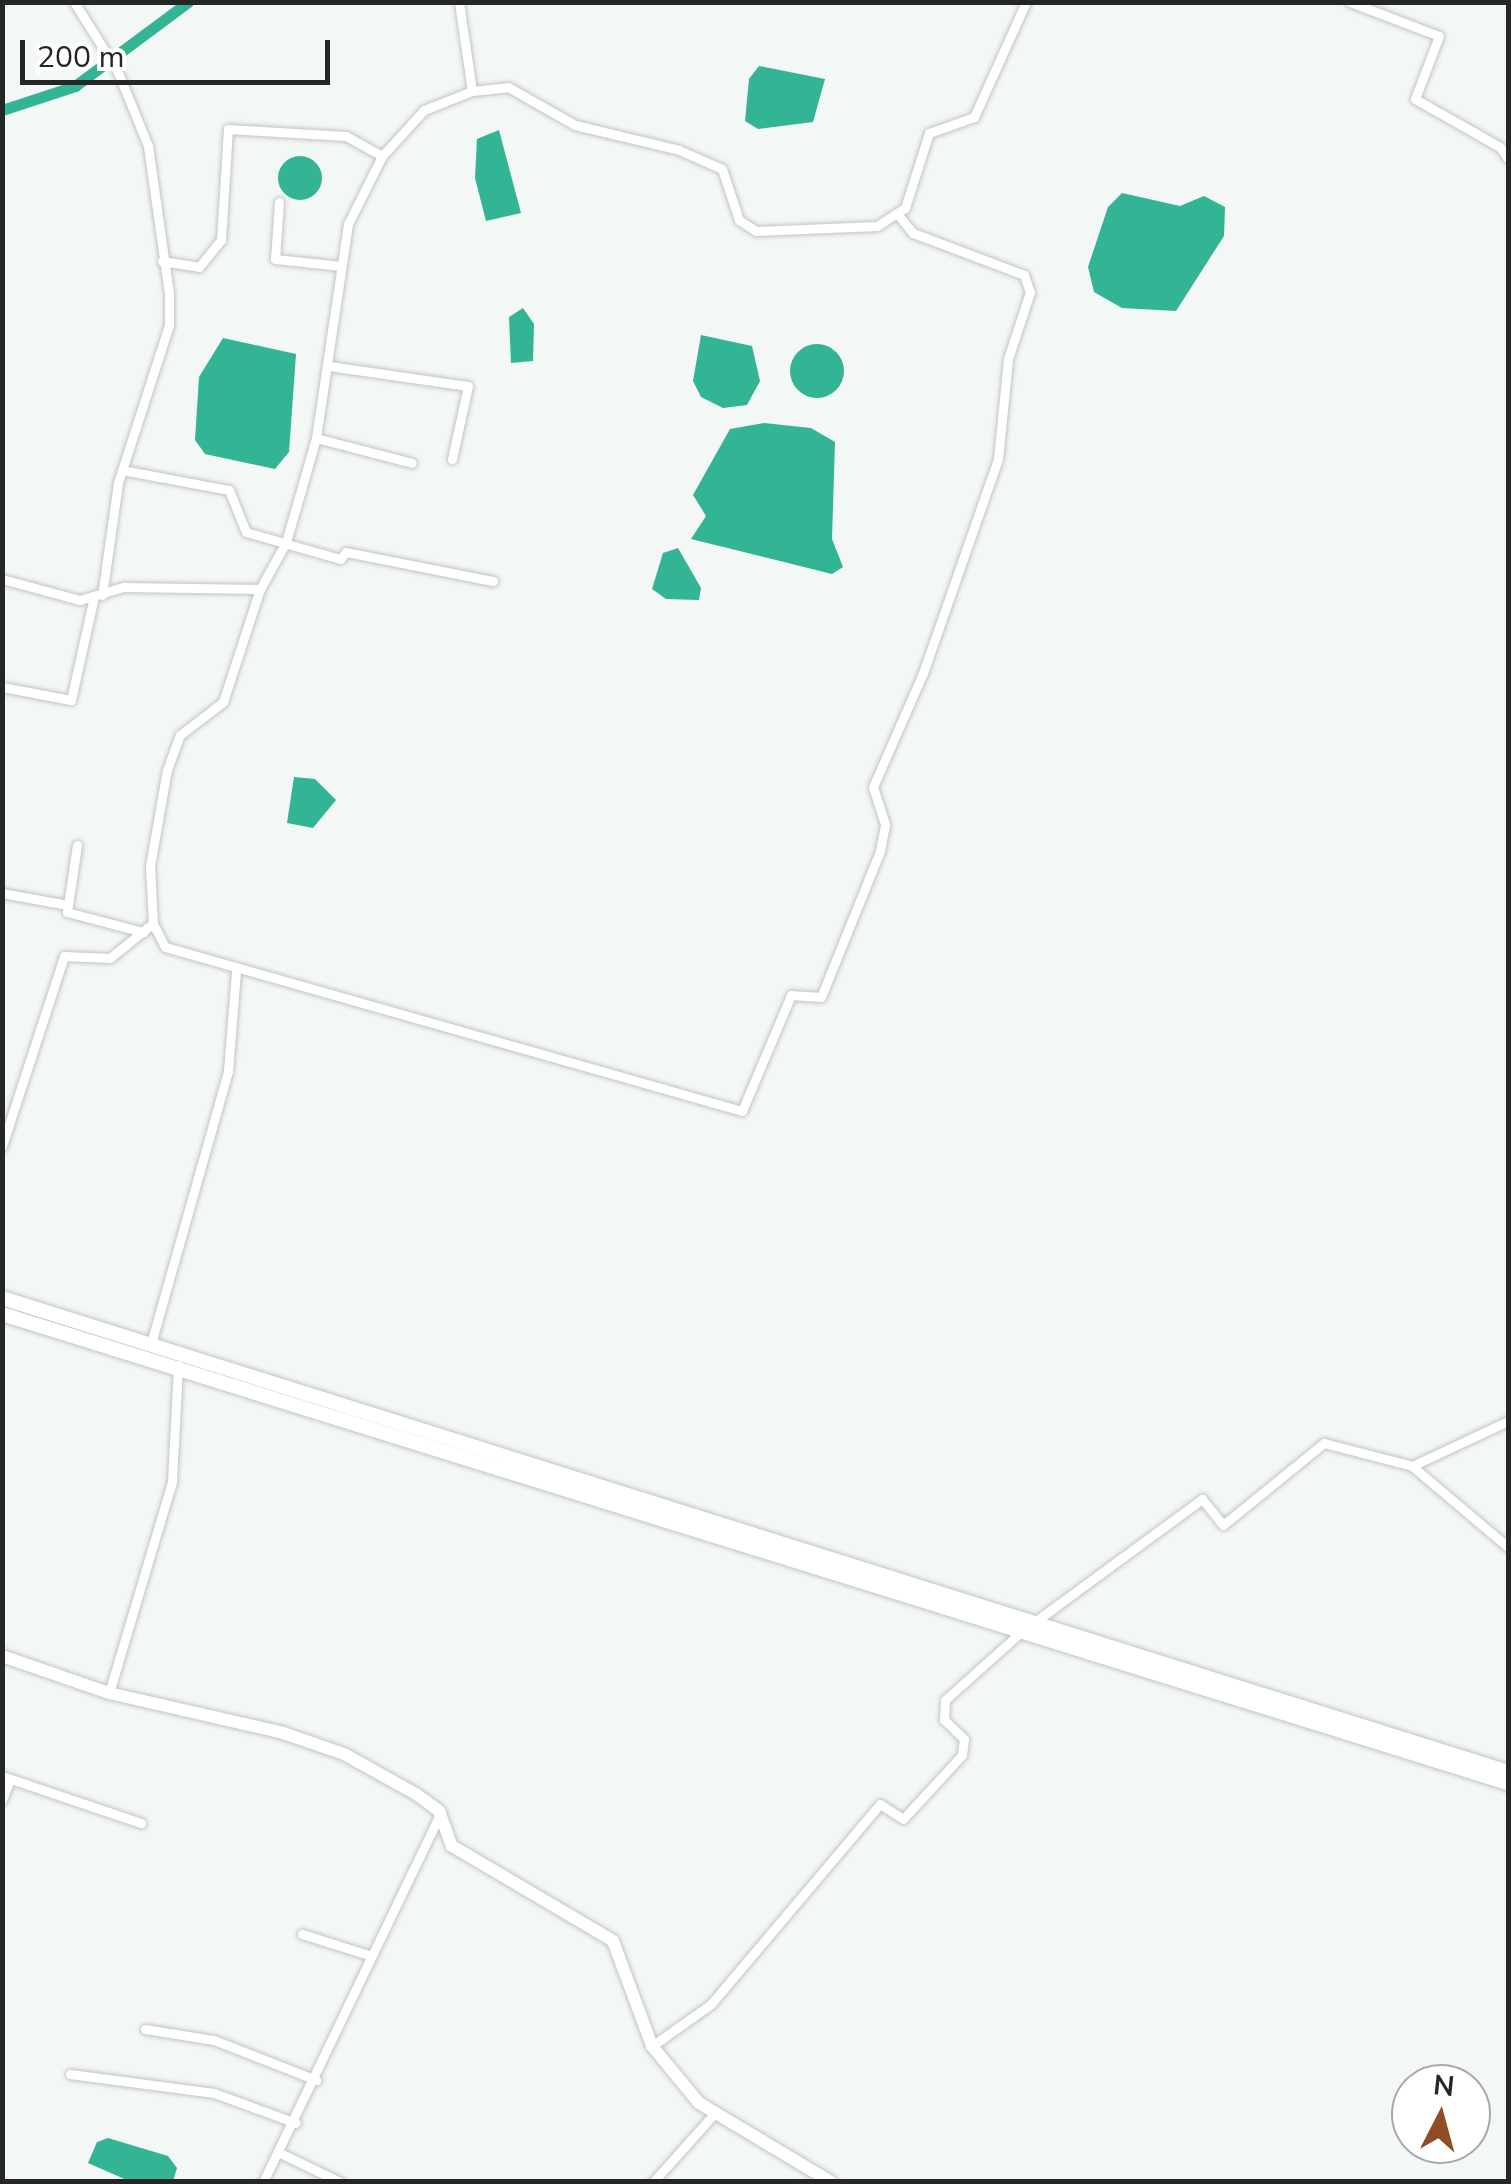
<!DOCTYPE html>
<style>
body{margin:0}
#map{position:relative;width:1511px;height:2184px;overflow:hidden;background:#f3f7f6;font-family:"Nunito Sans",sans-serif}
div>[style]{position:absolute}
.water>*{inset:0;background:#33b494}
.round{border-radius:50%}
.canal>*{height:11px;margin:-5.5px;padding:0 5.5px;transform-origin:5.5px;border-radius:5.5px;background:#33b494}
.roads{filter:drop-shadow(0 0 2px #c1c5c3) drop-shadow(0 0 2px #c1c5c3)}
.street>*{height:9px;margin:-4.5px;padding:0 4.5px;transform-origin:4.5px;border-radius:4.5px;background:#fff}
.secondary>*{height:12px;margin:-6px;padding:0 6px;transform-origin:6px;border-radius:6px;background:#fff}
.primary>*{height:14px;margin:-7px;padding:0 7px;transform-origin:7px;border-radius:7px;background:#fff}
span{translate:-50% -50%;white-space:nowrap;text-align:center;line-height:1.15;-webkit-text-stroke:8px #fff;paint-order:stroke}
.frame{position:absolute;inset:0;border:5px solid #252626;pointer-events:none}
.north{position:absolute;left:1391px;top:2064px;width:100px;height:100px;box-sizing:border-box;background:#fff;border:2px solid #a8a8a8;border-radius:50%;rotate:6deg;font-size:28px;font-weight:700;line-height:40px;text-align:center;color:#252626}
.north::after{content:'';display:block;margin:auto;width:35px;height:45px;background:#924c25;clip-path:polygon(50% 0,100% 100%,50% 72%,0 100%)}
.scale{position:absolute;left:20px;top:40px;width:310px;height:45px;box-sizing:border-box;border:5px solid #252626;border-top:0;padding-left:12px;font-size:30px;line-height:35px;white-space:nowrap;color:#252626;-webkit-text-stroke:8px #fff;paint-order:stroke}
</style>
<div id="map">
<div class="water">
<div style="clip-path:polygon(759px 66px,825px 79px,813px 122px,758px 129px,745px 121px,749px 79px)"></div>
<div style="clip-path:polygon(499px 130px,521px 213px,486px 221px,475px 178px,477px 139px)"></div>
<div class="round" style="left:278px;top:156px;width:44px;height:44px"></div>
<div style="clip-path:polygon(1122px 193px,1180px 206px,1204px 196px,1225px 207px,1224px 236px,1176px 311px,1122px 308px,1094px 292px,1088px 267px,1108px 207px)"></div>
<div style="clip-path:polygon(523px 308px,534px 324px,533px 361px,511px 363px,509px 317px)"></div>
<div style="clip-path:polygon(701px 335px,752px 346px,760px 381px,747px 405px,723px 408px,701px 397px,693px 381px)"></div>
<div style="clip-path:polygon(223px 338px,296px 354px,289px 452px,275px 469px,205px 454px,195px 440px,199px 377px)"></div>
<div class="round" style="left:790px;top:344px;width:54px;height:54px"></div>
<div style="clip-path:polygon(764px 423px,811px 428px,835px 442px,832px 539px,843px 567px,832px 574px,691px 539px,706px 516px,693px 495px,730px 429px)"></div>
<div style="clip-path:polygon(678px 548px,701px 588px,699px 600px,666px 599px,652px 589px,663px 553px)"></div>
<div style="clip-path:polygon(294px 777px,315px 779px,336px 800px,313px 828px,287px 823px)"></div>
<div style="clip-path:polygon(108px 2138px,168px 2156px,177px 2168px,173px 2181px,129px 2181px,88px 2163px,97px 2142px)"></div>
</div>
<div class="canal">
<div style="left:2px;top:110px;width:77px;rotate:-18.2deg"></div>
<div style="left:75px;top:86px;width:141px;rotate:-36.6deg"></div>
</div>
<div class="roads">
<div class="street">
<div style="left:74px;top:2px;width:80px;rotate:57.7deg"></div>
<div style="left:117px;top:70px;width:82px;rotate:67.8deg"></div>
<div style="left:148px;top:146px;width:148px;rotate:81.9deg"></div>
<div style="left:169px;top:293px;width:32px;rotate:90deg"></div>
<div style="left:169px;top:325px;width:166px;rotate:107.9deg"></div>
<div style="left:118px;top:483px;width:113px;rotate:98.1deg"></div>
<div style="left:459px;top:2px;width:90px;rotate:81.7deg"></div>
<div style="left:1350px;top:2px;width:95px;rotate:20.9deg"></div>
<div style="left:1439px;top:36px;width:67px;rotate:110.9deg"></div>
<div style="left:1415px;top:99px;width:98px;rotate:29.5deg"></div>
<div style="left:1500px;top:147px;width:14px;rotate:56deg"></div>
<div style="left:279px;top:202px;width:57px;rotate:94deg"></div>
<div style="left:275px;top:259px;width:67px;rotate:6deg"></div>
<div style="left:899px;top:216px;width:22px;rotate:51deg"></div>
<div style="left:913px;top:233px;width:119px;rotate:20.7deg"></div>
<div style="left:1024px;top:275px;width:18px;rotate:71deg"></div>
<div style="left:1030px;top:292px;width:71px;rotate:108.2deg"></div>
<div style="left:1008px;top:359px;width:100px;rotate:95.7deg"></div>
<div style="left:998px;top:459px;width:227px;rotate:109.3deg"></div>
<div style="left:923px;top:673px;width:124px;rotate:113.7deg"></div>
<div style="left:873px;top:787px;width:40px;rotate:72deg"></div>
<div style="left:885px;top:825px;width:26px;rotate:101deg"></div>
<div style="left:880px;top:851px;width:157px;rotate:112deg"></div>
<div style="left:821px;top:997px;width:30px;rotate:-176deg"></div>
<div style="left:791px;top:995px;width:126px;rotate:112.9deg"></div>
<div style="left:742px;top:1111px;width:600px;rotate:-164.13deg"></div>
<div style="left:165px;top:947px;width:27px;rotate:-117deg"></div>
<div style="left:153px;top:923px;width:57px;rotate:-93deg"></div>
<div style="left:150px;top:866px;width:97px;rotate:-80deg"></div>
<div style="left:167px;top:770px;width:37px;rotate:-70deg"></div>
<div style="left:180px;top:735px;width:54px;rotate:-37.5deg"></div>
<div style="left:223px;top:702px;width:119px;rotate:-71.9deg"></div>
<div style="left:260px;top:589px;width:54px;rotate:-61deg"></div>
<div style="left:286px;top:542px;width:108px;rotate:-73.9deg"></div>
<div style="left:316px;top:438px;width:216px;rotate:-81.5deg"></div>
<div style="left:348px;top:224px;width:76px;rotate:-63.4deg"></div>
<div style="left:382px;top:156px;width:62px;rotate:-47.6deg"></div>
<div style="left:424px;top:110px;width:52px;rotate:-21.6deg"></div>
<div style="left:472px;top:91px;width:36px;rotate:-6deg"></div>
<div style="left:508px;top:87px;width:77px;rotate:29.6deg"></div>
<div style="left:575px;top:125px;width:107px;rotate:13.5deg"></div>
<div style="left:679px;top:150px;width:47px;rotate:23.8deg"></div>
<div style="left:722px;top:169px;width:54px;rotate:71.6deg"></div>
<div style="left:739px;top:220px;width:20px;rotate:33deg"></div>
<div style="left:756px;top:231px;width:121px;rotate:-2.4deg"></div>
<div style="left:877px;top:226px;width:33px;rotate:-33deg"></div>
<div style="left:905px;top:208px;width:79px;rotate:-72.3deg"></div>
<div style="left:929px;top:133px;width:48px;rotate:-19.6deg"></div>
<div style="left:974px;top:117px;width:126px;rotate:-65.7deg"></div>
<div style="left:162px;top:261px;width:37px;rotate:9deg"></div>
<div style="left:199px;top:267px;width:35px;rotate:-51deg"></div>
<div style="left:221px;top:240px;width:111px;rotate:-86.4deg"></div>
<div style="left:228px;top:129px;width:118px;rotate:3.4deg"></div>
<div style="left:346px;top:136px;width:41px;rotate:29.1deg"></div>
<div style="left:329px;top:366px;width:140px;rotate:8.2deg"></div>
<div style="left:468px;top:386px;width:75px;rotate:102.4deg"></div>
<div style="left:316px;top:438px;width:99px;rotate:14.6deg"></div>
<div style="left:122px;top:470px;width:109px;rotate:10.6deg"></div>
<div style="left:229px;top:490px;width:45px;rotate:68deg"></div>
<div style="left:246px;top:532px;width:98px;rotate:16deg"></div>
<div style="left:340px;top:559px;width:9px;rotate:-49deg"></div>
<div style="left:346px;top:552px;width:150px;rotate:11.2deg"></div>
<div style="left:2px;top:579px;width:81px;rotate:15.1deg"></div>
<div style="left:80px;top:600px;width:45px;rotate:-16.8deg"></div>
<div style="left:123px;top:587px;width:137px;rotate:0.8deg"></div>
<div style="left:2px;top:687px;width:70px;rotate:10.7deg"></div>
<div style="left:71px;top:700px;width:107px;rotate:-77.5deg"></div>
<div style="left:77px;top:845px;width:68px;rotate:98.5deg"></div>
<div style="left:67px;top:912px;width:79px;rotate:14.7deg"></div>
<div style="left:2px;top:893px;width:67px;rotate:10.3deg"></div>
<div style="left:2px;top:1146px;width:200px;rotate:-71.9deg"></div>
<div style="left:64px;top:956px;width:46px;rotate:2.5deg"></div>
<div style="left:110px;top:958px;width:55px;rotate:-39.1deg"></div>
<div style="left:152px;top:1340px;width:280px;rotate:-74.2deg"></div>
<div style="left:228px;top:1071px;width:99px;rotate:-85.4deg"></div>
<div style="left:1412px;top:1466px;width:126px;rotate:40.2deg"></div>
<div style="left:109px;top:1693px;width:221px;rotate:-73.4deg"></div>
<div style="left:172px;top:1481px;width:116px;rotate:-87deg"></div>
<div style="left:2px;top:1776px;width:147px;rotate:18.7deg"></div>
<div style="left:2px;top:1800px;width:22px;rotate:-69deg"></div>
<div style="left:302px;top:1934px;width:73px;rotate:17.4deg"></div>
<div style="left:145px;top:2029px;width:70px;rotate:9.1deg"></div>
<div style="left:214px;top:2040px;width:110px;rotate:21.4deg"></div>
<div style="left:652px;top:2046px;width:72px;rotate:-35.4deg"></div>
<div style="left:711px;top:2004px;width:262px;rotate:-49.8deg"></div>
<div style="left:880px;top:1804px;width:27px;rotate:33deg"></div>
<div style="left:903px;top:1819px;width:87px;rotate:-47.3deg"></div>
<div style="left:962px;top:1755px;width:16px;rotate:-83deg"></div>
<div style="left:964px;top:1739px;width:28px;rotate:-136deg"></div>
<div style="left:944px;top:1720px;width:20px;rotate:-87deg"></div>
<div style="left:945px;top:1700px;width:102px;rotate:-41.8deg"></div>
<div style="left:1021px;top:1632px;width:225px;rotate:-36.3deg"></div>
<div style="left:1202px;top:1499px;width:33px;rotate:51deg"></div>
<div style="left:1223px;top:1525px;width:130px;rotate:-39.1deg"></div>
<div style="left:1324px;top:1443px;width:91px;rotate:14.6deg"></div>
<div style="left:1412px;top:1466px;width:106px;rotate:-25.1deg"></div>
<div style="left:70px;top:2074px;width:145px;rotate:7.5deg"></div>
<div style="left:214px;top:2093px;width:87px;rotate:20.1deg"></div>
<div style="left:280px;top:2153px;width:67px;rotate:25.8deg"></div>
<div style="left:263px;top:2182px;width:406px;rotate:-64.3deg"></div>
<div style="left:653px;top:2182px;width:93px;rotate:-48.1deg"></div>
</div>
<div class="secondary">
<div style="left:2px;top:1656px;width:113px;rotate:19.1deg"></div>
<div style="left:109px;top:1693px;width:179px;rotate:12.9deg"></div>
<div style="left:283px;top:1733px;width:65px;rotate:19deg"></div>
<div style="left:344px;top:1754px;width:82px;rotate:29.1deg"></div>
<div style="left:416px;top:1794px;width:29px;rotate:36deg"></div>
<div style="left:439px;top:1811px;width:37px;rotate:70deg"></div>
<div style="left:452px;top:1846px;width:187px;rotate:30.5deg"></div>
<div style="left:613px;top:1941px;width:112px;rotate:69.6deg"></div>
<div style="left:652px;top:2046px;width:74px;rotate:50.5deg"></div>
<div style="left:699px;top:2103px;width:154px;rotate:30.9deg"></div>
</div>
<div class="primary">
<div style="left:2px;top:1298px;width:1579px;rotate:17.47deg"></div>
<div style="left:2px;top:1314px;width:1577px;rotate:17.3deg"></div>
</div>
</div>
<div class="frame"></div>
<div class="north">N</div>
<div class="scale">200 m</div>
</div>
